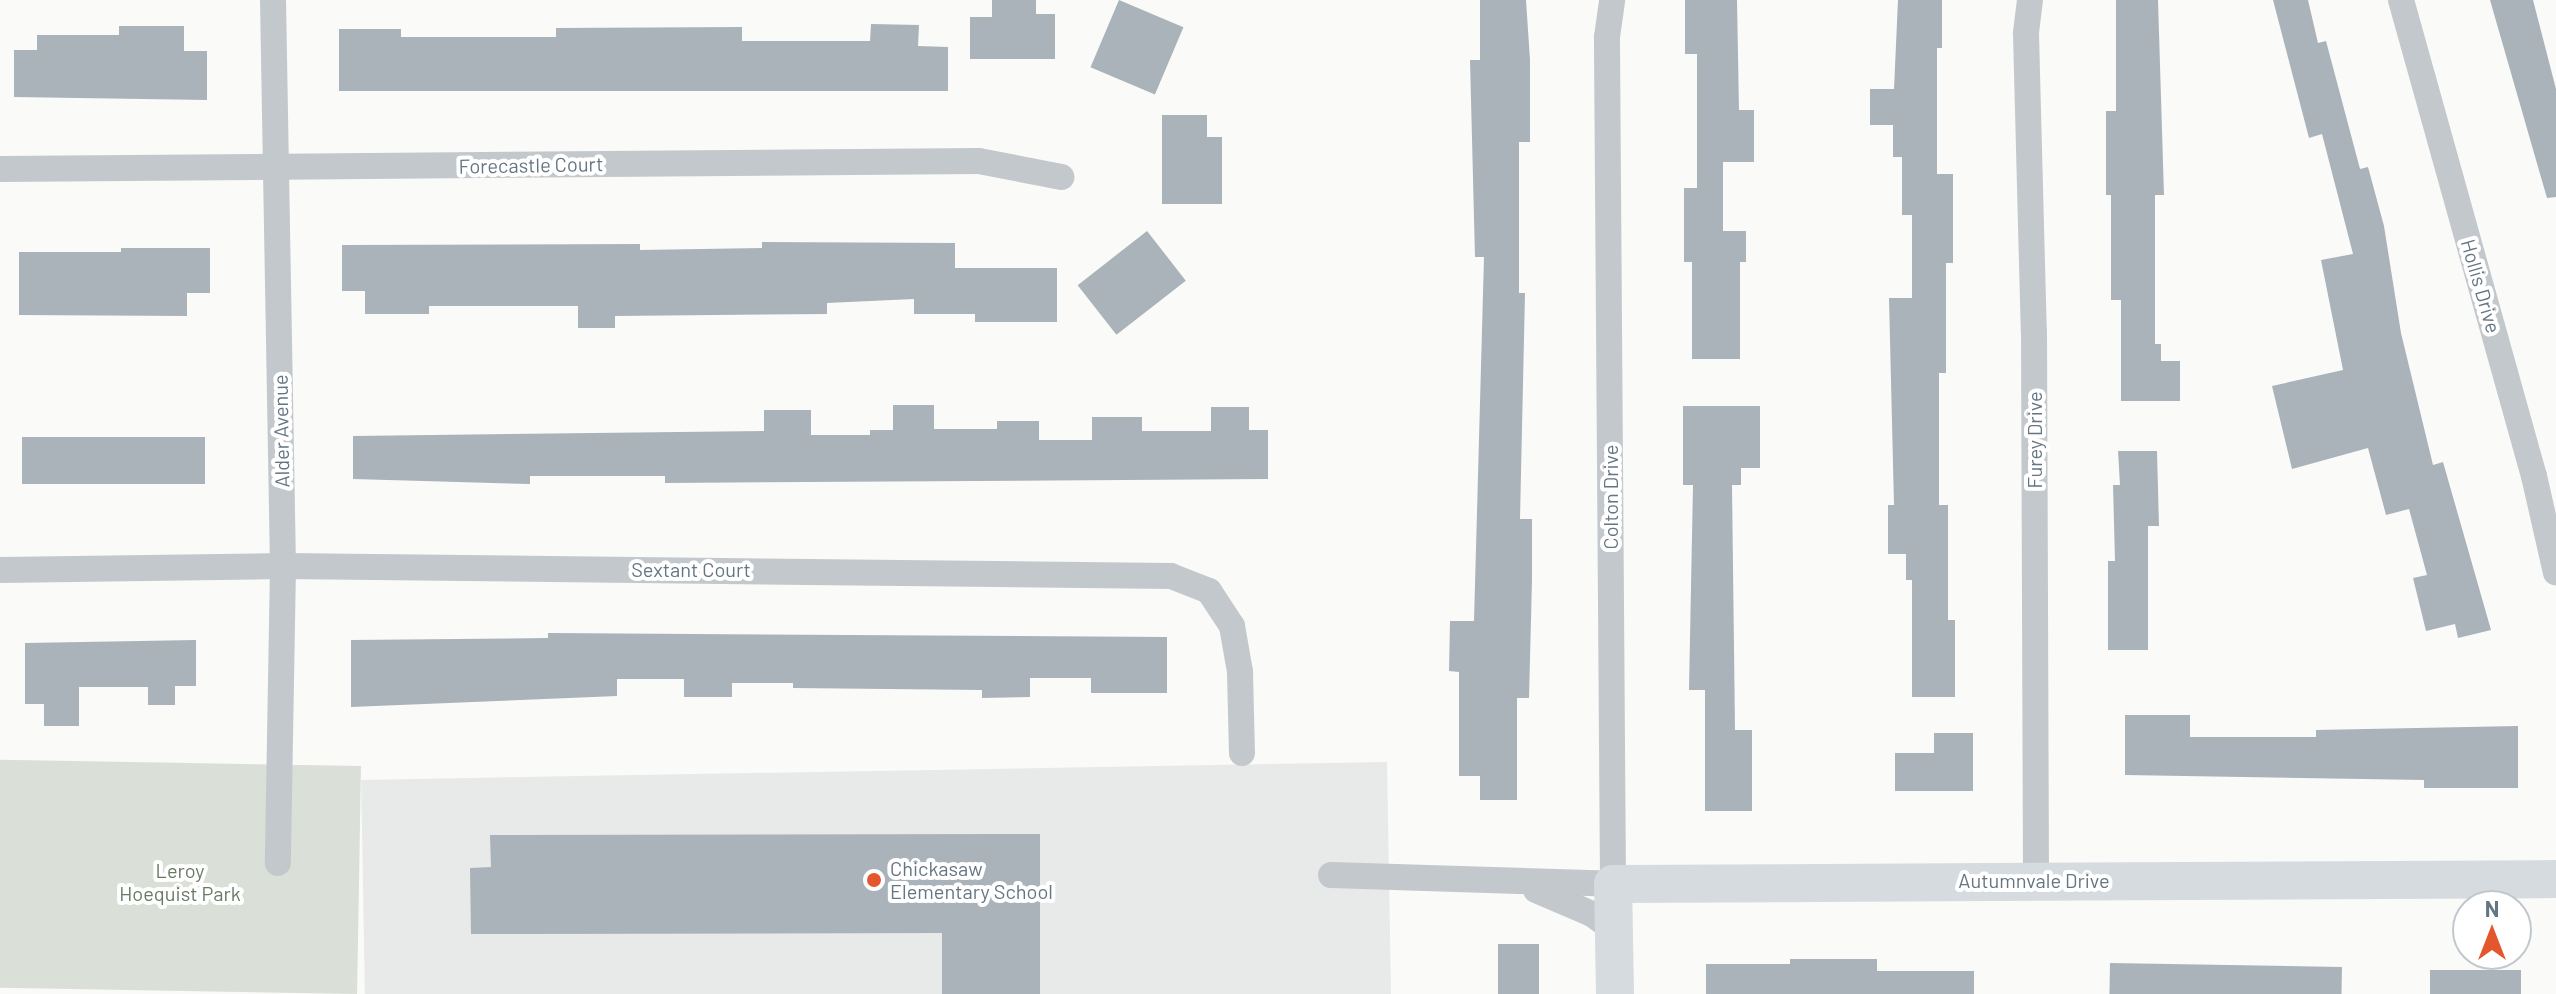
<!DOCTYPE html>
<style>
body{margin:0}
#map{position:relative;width:2556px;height:994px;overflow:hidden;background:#fafaf8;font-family:Barlow,sans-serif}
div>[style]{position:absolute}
.built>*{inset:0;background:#e8e9e9;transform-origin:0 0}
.green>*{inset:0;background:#dadfd7;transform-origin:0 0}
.building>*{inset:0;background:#aab3b9;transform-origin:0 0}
.street>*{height:26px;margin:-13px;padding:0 13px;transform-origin:13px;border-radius:13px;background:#c3c8cc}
.secondary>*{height:38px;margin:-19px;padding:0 19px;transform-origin:19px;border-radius:19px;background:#d6dbdf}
.dots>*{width:22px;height:22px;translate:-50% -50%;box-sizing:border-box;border:4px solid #fff;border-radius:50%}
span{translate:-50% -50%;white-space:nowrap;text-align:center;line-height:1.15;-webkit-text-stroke:8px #fff;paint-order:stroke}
.street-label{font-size:20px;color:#657683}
.poi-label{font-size:20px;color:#657683}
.left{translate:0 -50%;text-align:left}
.park-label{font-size:20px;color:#687a64}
.north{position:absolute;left:2452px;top:890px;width:80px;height:80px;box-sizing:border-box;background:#fff;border:2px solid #c1c8cd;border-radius:50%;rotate:0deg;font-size:22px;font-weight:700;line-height:32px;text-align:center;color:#657683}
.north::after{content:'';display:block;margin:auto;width:28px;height:36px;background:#e4572e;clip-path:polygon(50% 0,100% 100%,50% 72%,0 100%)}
</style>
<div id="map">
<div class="built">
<div style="left:1387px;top:762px;width:232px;height:1026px;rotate:89deg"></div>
</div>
<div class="green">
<div style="left:361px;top:766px;width:228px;height:361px;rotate:91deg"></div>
</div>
<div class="building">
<div style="clip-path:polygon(992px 0,1036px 0,1036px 14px,1055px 14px,1055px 59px,970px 59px,970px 17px,992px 17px)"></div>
<div style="left:1119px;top:0;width:70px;height:73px;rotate:23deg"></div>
<div style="clip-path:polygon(1480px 0,1526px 0,1530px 60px,1530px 142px,1519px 142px,1519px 293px,1525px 293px,1520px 519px,1532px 519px,1532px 580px,1529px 698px,1517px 698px,1517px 800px,1480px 800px,1480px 776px,1459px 776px,1459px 672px,1449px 671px,1450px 621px,1474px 621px,1484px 257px,1475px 257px,1470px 60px,1480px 60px)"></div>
<div style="clip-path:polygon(1685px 0,1737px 0,1739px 110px,1754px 110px,1754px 162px,1723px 162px,1723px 231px,1746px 231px,1746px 262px,1740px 262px,1740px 359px,1692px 359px,1692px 262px,1684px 262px,1684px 188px,1697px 188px,1697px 54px,1685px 54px)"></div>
<div style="clip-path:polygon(1898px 0,1942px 0,1942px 48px,1937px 48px,1937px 174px,1953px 174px,1953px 263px,1946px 263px,1946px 373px,1939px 373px,1939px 505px,1948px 505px,1948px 620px,1955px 620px,1955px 697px,1912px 697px,1912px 580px,1906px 580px,1906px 554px,1888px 554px,1888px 505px,1894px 505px,1889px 298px,1912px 298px,1912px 215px,1902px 215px,1902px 157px,1893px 157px,1893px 125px,1870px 125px,1870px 89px,1894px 89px)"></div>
<div style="clip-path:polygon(2116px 0,2158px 0,2164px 195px,2155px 195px,2155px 344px,2161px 344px,2161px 361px,2180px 361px,2180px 401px,2121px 401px,2121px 300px,2111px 300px,2111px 195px,2106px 195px,2106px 111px,2116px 111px)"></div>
<div style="clip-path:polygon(2273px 0,2308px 0,2318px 43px,2326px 41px,2360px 169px,2368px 167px,2384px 226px,2401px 333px,2433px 465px,2443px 462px,2491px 630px,2458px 638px,2455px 624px,2426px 631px,2413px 578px,2427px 575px,2409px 509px,2386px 515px,2368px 448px,2292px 469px,2272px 386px,2343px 370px,2321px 260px,2353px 254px,2322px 134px,2309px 138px)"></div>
<div style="clip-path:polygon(2490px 0,2533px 0,2556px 89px,2556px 197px,2547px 198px)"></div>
<div style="clip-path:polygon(871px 24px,919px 25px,918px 46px,948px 47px,948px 91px,339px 91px,339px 29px,401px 29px,401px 37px,556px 37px,556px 28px,742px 27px,742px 41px,870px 41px)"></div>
<div style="clip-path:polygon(119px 26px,184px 26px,184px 51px,207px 51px,207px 100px,14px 97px,14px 50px,37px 50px,37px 35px,119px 35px)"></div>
<div style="clip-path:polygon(1162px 115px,1207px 115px,1207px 137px,1222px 137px,1222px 204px,1162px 204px)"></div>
<div style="left:1147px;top:231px;width:63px;height:88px;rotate:52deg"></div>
<div style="clip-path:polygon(762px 242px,955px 243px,955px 268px,1057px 268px,1057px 322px,975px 322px,975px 314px,914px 314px,914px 299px,827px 303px,827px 314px,615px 316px,615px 328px,578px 328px,578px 306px,429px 306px,429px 314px,365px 314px,365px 291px,342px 291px,342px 245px,640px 244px,640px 250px,762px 248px)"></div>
<div style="clip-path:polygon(121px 248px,210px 248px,210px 293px,187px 293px,187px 316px,19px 315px,19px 252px,121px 252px)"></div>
<div style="clip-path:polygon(893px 405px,934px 405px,934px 429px,997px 429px,997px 421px,1039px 421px,1039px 440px,1092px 440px,1092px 417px,1142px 417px,1142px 431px,1211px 431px,1211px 407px,1249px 407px,1249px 430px,1268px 430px,1268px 479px,665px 483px,665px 476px,530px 476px,530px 484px,353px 479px,353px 436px,764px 431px,764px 410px,811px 410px,811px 435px,870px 435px,870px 430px,893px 430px)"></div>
<div style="clip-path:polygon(1683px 406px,1760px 406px,1760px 468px,1741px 468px,1741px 485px,1732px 485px,1735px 730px,1752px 730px,1752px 811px,1705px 811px,1705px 690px,1689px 690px,1693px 485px,1683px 485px)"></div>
<div style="left:205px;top:437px;width:47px;height:183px;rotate:90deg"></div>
<div style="clip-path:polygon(2118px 451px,2157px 451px,2159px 526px,2148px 526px,2148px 650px,2108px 650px,2108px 561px,2115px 561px,2113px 485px,2120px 485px)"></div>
<div style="clip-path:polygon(548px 633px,1167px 637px,1167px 693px,1091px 693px,1091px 678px,1030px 678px,1030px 697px,982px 698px,982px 690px,793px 688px,793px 683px,732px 683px,732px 697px,684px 697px,684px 679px,617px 679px,617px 696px,351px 707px,351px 640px,548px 638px)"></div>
<div style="clip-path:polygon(196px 640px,196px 686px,175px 686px,175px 705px,148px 705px,148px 687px,79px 687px,79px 726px,44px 726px,44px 704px,25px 704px,25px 643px)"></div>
<div style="clip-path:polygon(2125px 715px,2190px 715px,2190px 737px,2316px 737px,2316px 730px,2518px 726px,2518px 788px,2424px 788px,2424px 780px,2125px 775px)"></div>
<div style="clip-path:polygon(1934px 733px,1973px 733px,1973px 791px,1895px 791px,1895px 753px,1934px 753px)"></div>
<div style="clip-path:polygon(1040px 834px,1040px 994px,942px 994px,942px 933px,471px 934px,470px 868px,491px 867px,490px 835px)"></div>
<div style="left:1498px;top:944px;width:41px;height:50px"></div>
<div style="clip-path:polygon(1790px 959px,1877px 959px,1877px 971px,1974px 971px,1974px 994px,1706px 994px,1706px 964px,1790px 964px)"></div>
<div style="left:2110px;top:963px;width:232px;height:31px;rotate:1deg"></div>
<div style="left:2430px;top:970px;width:91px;height:24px"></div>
</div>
<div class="street">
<div style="left:273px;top:0;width:566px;rotate:88.99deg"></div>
<div style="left:283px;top:566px;width:297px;rotate:91deg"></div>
<div style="left:2030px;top:0;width:34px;rotate:97deg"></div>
<div style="left:2026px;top:34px;width:298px;rotate:88.5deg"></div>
<div style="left:2034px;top:332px;width:548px;rotate:89.79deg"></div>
<div style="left:2401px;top:0;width:494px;rotate:74.4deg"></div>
<div style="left:2534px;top:476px;width:99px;rotate:77.2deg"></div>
<div style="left:0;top:169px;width:979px;rotate:-0.47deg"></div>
<div style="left:979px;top:161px;width:84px;rotate:11deg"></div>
<div style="left:0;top:570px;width:283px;rotate:-0.8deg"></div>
<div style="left:283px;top:566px;width:888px;rotate:0.65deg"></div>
<div style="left:1171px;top:576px;width:41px;rotate:21.5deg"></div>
<div style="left:1209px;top:591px;width:42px;rotate:56.7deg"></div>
<div style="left:1232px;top:626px;width:47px;rotate:80.1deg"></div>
<div style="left:1240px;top:672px;width:81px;rotate:88.6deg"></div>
<div style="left:1331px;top:875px;width:282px;rotate:1.8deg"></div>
<div style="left:1613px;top:884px;width:847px;rotate:-90.41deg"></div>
<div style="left:1607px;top:37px;width:37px;rotate:-82deg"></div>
<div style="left:1536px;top:890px;width:61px;rotate:23.2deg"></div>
<div style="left:1592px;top:914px;width:27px;rotate:36deg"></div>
</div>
<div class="secondary">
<div style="left:1615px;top:994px;width:110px;rotate:-91deg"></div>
<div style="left:1613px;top:884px;width:943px;rotate:-0.3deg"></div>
</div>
<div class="dots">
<div style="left:874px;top:880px;background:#e4572e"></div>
</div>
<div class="street-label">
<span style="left:531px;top:165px;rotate:-1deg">Forecastle Court</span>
<span style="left:2481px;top:286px;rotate:74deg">Hollis Drive</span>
<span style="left:281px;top:431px;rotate:-91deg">Alder Avenue</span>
<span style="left:2034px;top:440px;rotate:-90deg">Furey Drive</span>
<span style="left:1610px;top:497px;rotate:-90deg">Colton Drive</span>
<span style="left:691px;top:569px">Sextant Court</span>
<span style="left:2034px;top:880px">Autumnvale Drive</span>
</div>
<div class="poi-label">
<span class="left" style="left:890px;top:880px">Chickasaw<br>Elementary School</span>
</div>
<div class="park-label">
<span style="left:180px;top:882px">Leroy<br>Hoequist Park</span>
</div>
<div class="north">N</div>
</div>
